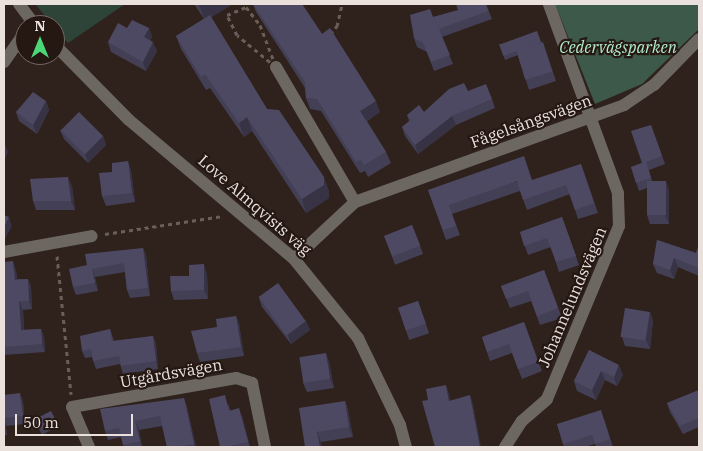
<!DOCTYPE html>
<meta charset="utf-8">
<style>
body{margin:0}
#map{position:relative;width:703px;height:451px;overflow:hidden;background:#2f221c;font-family:"IBM Plex Serif",serif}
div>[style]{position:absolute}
.green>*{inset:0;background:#2f4439}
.forest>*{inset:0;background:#3c594a}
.path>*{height:3px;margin-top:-1.5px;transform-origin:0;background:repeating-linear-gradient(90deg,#6a5e59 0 4px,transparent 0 8px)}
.minor>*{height:12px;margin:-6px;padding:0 6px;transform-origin:6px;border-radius:6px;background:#6d6762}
.wall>*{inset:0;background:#433f55;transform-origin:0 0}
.shaded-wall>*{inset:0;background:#373345}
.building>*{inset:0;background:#4e4963;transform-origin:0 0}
span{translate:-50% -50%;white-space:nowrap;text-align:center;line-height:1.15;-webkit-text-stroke:4.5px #251813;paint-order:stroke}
.park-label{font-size:16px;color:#b3edce;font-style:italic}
.street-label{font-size:16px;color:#eae1dd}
.frame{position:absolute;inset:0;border:5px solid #eae1dd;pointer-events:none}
.north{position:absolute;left:15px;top:15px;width:50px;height:50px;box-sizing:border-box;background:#251813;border:1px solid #746864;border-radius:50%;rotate:0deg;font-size:14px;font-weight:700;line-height:20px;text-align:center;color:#eae1dd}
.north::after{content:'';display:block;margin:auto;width:18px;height:22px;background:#4bd677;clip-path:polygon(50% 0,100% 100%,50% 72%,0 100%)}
.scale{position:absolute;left:15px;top:414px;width:118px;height:22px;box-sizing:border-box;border:2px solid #eae1dd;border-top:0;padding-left:6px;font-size:15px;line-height:18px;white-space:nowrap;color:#eae1dd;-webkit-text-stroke:4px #251813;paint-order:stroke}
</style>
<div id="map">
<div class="green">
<div style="clip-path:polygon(35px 4px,125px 4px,68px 43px)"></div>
</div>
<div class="forest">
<div style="clip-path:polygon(555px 4px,699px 4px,699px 29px,642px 84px,595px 104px)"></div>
</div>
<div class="path">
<div style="left:246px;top:7px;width:23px;rotate:52deg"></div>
<div style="left:260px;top:25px;width:45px;rotate:69.1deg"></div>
<div style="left:276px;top:67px;width:50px;rotate:-140.6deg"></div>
<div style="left:237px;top:35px;width:22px;rotate:-117deg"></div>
<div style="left:227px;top:15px;width:21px;rotate:-23deg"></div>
<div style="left:330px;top:34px;width:11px;rotate:-49deg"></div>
<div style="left:337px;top:26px;width:23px;rotate:-77deg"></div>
<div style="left:105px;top:234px;width:119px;rotate:-8.7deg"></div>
<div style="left:57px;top:256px;width:139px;rotate:84.2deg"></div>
</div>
<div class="minor">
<div style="left:19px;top:4px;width:26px;rotate:53deg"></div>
<div style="left:55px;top:45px;width:105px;rotate:45.4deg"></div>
<div style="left:129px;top:120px;width:216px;rotate:40.1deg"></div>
<div style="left:294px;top:259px;width:102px;rotate:51deg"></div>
<div style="left:358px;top:338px;width:97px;rotate:64.2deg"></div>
<div style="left:400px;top:425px;width:23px;rotate:75deg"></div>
<div style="left:4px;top:62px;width:37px;rotate:-55deg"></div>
<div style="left:276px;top:67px;width:156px;rotate:59.7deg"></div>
<div style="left:4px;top:252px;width:89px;rotate:-10.3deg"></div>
<div style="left:294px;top:259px;width:83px;rotate:-43.1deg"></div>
<div style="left:355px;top:202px;width:286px;rotate:-19.8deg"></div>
<div style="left:624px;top:105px;width:36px;rotate:-34deg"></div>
<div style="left:654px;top:85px;width:64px;rotate:-45.6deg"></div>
<div style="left:89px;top:447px;width:43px;rotate:-113deg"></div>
<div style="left:72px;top:407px;width:167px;rotate:-10deg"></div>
<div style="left:236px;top:378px;width:17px;rotate:17deg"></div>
<div style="left:252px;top:383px;width:65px;rotate:78.5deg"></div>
<div style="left:505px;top:447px;width:31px;rotate:-57deg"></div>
<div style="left:522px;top:421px;width:33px;rotate:-41deg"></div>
<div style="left:547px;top:399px;width:187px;rotate:-67.4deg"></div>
<div style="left:619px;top:226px;width:33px;rotate:-92deg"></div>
<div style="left:618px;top:193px;width:201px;rotate:-110.1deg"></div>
</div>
<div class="wall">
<div style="clip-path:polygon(194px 4px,233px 4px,211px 17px,267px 109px,329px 191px,329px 198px,306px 213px,252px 131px,244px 137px,210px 88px,206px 90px,181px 49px,176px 36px,204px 19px)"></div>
<div style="clip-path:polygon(253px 4px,302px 4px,322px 34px,380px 112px,367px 121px,386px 152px,391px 163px,368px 177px,365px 171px,360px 173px,321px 111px,310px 109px,306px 98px,305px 88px,256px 12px)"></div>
<div style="clip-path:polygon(486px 4px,492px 19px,442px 37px,453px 64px,434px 71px,427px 52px,417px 47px,414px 38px,433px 17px)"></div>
<div style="clip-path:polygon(127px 28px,149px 28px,152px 37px,150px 40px,157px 51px,146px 71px,111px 52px,108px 42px)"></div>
<div style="clip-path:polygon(541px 42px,546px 51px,556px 81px,529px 90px,518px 55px,505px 60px,499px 44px)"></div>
<div style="clip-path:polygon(468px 91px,492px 99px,495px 108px,456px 125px,418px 154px,405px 136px,402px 127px,409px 121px,407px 115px,424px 112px)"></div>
<div style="clip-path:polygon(46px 101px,49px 110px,37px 134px,19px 121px,16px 112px)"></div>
<div style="clip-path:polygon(651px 125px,665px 164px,649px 170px,652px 181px,669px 190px,669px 224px,650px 224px,647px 215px,647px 188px,639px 191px,631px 167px,642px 163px)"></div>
<div style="clip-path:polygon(60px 130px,103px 136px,106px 145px,88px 163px,64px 139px)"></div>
<div style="clip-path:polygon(128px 161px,131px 171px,135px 202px,106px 206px,102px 196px,112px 172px)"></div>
<div style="clip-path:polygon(581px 164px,598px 213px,578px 219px,570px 194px,527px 210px,520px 191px,452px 214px,460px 235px,446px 240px,428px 190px,533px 180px)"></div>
<div style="clip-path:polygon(72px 186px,75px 210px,36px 210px,33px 201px)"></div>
<div style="clip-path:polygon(562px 217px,579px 265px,559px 272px,551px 247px,528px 255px,520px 232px)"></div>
<div style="left:412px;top:225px;width:31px;height:30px;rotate:69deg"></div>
<div style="clip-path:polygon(657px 240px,696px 253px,699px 245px,699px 276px,678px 267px,674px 279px,657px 273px,653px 264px)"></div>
<div style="clip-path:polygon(143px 248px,146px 255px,150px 296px,130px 298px,127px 290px,125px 272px,95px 277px,98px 291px,76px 295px,73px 287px,87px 265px)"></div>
<div style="clip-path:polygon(4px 262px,16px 270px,17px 279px,28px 279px,31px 287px,32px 309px,23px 310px,24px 330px,41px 329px,44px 337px,45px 352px,4px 355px)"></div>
<div style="clip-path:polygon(544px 270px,562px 318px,540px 325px,531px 301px,510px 308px,501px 286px)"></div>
<div style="clip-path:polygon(207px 274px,208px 299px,174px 300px,171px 291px,189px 276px)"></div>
<div style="clip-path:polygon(259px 298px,306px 321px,310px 330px,291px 344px,262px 307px)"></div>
<div style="left:418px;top:301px;width:34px;height:21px;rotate:71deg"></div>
<div style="clip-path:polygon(650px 312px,653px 321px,650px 349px,625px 346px,622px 337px)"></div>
<div style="clip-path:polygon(236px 316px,239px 324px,244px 356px,200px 362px,197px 353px,217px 327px)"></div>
<div style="clip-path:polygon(524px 322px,542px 371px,522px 379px,512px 353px,490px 361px,482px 337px)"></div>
<div style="clip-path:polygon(110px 329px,114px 341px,153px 336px,156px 344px,158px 369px,123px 374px,120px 364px,96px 369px,92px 357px,85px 358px,82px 351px)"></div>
<div style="clip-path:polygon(589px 350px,623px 375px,617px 386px,605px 380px,596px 400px,577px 391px,574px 381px)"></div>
<div style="clip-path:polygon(329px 362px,334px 388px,307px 392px,303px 383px)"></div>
<div style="clip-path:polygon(699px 390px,699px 427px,683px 434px,670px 412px,667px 403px)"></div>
<div style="clip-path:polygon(4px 395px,23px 401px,25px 424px,6px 426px,7px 435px,4px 435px)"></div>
<div style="clip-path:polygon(184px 398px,187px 407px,196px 447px,167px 447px,162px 426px,139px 430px,142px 447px,124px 447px,121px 437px,108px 440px,105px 431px)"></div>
<div style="clip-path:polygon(345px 401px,348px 410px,353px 437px,321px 442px,305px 447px)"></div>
<div style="clip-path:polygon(228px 403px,230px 410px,242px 416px,250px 447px,220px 447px)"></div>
<div style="clip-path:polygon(604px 419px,613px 447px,596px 447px,595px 444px,584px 447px,564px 447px,557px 424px)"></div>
<div style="clip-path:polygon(34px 420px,56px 421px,58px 426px,42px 435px)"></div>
</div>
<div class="shaded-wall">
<div style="clip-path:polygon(199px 4px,233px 4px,205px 21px)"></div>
<div style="clip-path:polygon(149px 28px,152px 37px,147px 46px,144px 37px)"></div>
<div style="clip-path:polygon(153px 42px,157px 51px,146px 71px,143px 62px)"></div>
<div style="clip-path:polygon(46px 101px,49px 110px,37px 134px,33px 125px)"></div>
<div style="clip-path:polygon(376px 101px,380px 112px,364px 122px,360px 111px)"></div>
<div style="clip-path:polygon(452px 116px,456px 125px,418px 154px,415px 145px)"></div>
<div style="clip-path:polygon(247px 117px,252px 131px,244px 137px,239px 123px)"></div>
<div style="clip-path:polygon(103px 136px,106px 145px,88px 163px,85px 154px)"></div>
<div style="clip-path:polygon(5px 144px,8px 152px,4px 161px,4px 147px)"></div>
<div style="clip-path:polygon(128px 161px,131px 171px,135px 202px,132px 193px)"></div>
<div style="clip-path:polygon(68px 177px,72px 186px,75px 210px,71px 201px)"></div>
<div style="clip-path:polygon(324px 177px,329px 191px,329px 198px,306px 213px,302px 199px)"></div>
<div style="clip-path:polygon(666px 181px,669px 190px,669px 224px,665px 215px)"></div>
<div style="clip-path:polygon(9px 217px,12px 226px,5px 239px,4px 235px,4px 227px)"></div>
<div style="clip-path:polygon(143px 248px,146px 255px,150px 296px,148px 288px)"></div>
<div style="clip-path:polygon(674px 258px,678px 267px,674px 279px,670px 270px)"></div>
<div style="clip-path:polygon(13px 261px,16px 270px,18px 288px,15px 280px)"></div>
<div style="clip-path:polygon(204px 264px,207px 274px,208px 299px,204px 290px)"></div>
<div style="clip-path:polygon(92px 269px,95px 277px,98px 291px,95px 283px)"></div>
<div style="clip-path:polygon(28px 279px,31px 287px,32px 309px,29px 301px)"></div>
<div style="clip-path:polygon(19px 301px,23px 310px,25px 339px,21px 330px)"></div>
<div style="clip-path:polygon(650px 312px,653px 321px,650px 349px,646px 340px)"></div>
<div style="clip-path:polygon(236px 316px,239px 324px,244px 356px,241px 347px)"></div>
<div style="clip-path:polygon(306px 321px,310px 330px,291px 344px,288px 335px)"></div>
<div style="clip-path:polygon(41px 329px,44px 337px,45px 352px,42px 344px)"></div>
<div style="clip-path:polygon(153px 336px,156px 344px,158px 369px,156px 361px)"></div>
<div style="clip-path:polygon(326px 353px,329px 362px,334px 388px,330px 379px)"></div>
<div style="clip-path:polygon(619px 365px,623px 375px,617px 386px,614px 377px)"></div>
<div style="clip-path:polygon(601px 371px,605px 380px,596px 400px,592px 390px)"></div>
<div style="clip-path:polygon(446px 385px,449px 394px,452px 410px,449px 401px)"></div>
<div style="clip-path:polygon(20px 393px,23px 401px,25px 424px,23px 416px)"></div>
<div style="clip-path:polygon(470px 395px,473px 404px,481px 447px,480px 447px)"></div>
<div style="clip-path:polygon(184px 398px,187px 407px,196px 447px,195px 447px,194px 444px)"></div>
<div style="clip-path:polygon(345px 401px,348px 410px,353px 437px,349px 427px)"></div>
<div style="clip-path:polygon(239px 408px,242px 416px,250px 447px,248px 442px)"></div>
<div style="clip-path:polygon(4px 419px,6px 426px,7px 435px,4px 427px)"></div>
<div style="clip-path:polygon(135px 421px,139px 430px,142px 447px,140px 441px)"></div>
<div style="clip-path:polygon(317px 432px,321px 442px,322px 447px,320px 447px)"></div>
</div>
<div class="building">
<div style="clip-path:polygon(253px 4px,302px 4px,322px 34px,330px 28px,376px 101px,360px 111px,386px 152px,364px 165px,361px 160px,356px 162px,317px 99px,306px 98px,305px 82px)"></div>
<div style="clip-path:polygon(456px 4px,486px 4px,488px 11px,439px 29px,450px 55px,431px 62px,423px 43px,414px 38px,410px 15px,430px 9px,433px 17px,458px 10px)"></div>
<div style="clip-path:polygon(210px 15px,267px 109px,279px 110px,324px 177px,324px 185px,302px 199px,247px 117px,239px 123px,205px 74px,201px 77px,176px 36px)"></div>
<div style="clip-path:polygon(132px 20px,149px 28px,144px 37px,153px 42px,143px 62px,108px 42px,118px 23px,127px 28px)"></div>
<div style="left:537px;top:31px;width:12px;height:40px;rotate:70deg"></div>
<div style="left:543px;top:42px;width:31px;height:28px;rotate:73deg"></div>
<div style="clip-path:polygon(464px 83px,468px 91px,486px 84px,492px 99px,452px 116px,415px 145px,402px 127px,411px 120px,407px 115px,419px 105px,424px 112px,449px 89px)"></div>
<div style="clip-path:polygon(33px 92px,46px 101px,33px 125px,16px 112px)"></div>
<div style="left:79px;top:112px;width:34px;height:26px;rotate:45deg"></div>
<div style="clip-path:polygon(651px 125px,662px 156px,646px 162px,651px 178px,636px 183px,631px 167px,642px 163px,631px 131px)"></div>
<div style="clip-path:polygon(524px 156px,532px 180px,581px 164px,594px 203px,575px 210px,566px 185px,523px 200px,517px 181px,449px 205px,456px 226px,443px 230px,428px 190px)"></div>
<div style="clip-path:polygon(128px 161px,132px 193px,102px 196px,99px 173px,112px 172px,112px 163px)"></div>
<div style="clip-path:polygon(68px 177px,71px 201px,33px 201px,30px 179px)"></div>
<div style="left:647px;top:181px;width:19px;height:34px"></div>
<div style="clip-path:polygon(4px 215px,9px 217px,4px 227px)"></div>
<div style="clip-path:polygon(562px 217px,576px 256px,556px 262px,547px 238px,524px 246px,520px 232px)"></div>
<div style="left:412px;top:225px;width:22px;height:30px;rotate:68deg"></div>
<div style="clip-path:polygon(657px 240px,696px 253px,699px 245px,699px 268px,674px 258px,670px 270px,653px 264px)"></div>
<div style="clip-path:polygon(143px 248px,148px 288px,127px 290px,124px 263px,92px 269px,95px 283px,73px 287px,69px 269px,87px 265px,85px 254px)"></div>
<div style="clip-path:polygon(13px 261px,15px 280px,28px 279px,29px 301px,19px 301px,21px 330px,41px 329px,42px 344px,4px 347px,4px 262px)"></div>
<div style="clip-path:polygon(204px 264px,204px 290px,171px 291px,170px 276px,189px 276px,189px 265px)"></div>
<div style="clip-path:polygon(544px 270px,558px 308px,537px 316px,528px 291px,506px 299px,501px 286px)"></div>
<div style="left:278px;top:283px;width:47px;height:24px;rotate:54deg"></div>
<div style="left:418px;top:301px;width:24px;height:21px;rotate:71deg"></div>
<div style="left:625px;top:308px;width:25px;height:29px;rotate:9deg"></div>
<div style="clip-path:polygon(236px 316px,241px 347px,197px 353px,191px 331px,217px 327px,216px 319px)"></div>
<div style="clip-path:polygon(524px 322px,538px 362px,518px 369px,509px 344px,487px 352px,482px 337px)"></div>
<div style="clip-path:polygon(110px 329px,112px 341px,153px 336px,156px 361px,121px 366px,119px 356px,93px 361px,91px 349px,82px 351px,80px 336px)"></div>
<div style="clip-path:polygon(589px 350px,619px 365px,614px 377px,601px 371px,592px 390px,574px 381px)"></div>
<div style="left:326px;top:353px;width:26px;height:27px;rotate:81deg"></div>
<div style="clip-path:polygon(446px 385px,449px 401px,470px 395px,480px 447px,435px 447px,422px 401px,428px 400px,426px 389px)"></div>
<div style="clip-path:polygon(699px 390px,699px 418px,680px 426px,667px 403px)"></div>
<div style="clip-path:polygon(20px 393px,23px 416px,4px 418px,4px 395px)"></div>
<div style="clip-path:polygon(225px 395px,229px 411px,239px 408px,248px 442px,224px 447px,220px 447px,209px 399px)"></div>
<div style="clip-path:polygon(184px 398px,194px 444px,176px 447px,167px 447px,160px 416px,135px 421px,140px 441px,123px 445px,119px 428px,105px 431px,100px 409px)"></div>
<div style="clip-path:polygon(345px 401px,349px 427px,317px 432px,320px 447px,305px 447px,299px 408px)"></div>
<div style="clip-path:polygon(601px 410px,610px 439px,595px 444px,592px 435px,563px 444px,557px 424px)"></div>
<div style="left:51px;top:411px;width:11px;height:19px;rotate:63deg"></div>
</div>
<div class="park-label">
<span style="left:618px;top:47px">Cedervägsparken</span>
</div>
<div class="street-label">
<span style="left:531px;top:121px;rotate:-20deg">Fågelsångsvägen</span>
<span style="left:255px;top:205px;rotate:41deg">Love Almqvists väg</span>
<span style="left:572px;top:297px;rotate:-67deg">Johannelundsvägen</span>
<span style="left:171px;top:373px;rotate:-10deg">Utgårdsvägen</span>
</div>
<div class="frame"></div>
<div class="north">N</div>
<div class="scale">50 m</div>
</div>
